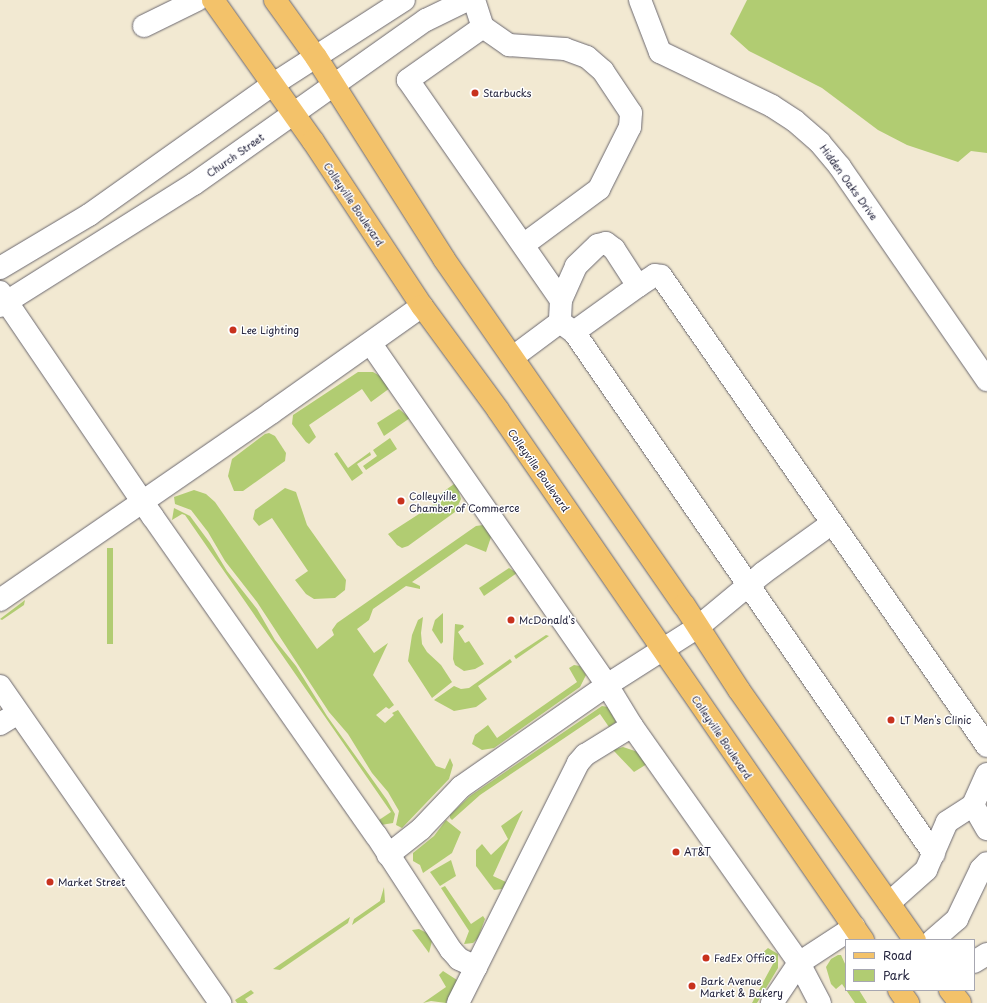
<!DOCTYPE html>
<style>
body{margin:0}
#map{position:relative;width:987px;height:1003px;overflow:hidden;background:#f2e9d2;font-family:"Playpen Sans",sans-serif}
div>[style]{position:absolute}
.green>*{inset:0;background:#b1cc72;transform-origin:0 0}
.roads{filter:drop-shadow(0 0 1px #6b6870) drop-shadow(0 0 1px #6b6870)}
.minor>*{height:22px;margin:-11px;padding:0 11px;transform-origin:11px;border-radius:11px;background:#fff}
.major>*{height:22px;margin:-11px;padding:0 11px;transform-origin:11px;border-radius:11px;background:#f3c26a}
.dots>*{width:11px;height:11px;translate:-50% -50%;box-sizing:border-box;border:2px solid #fff;border-radius:50%}
span{translate:-50% -50%;white-space:nowrap;text-align:center;line-height:1.15;-webkit-text-stroke:3px #fff;paint-order:stroke}
.poi-label{font-size:10px;color:#22223b}
.left{translate:0 -50%;text-align:left}
.street-label{font-size:10px;color:#22223b}
.legend{position:absolute;left:845px;top:939px;width:130px;height:52px;box-sizing:border-box;background:#fff;border:1px solid #a7a7b1;margin:0;padding:5px 7px;list-style:none;font-size:12px;color:#22223b}
.legend li{display:flex;align-items:center;gap:8px;height:20px}
.legend b{width:20px;border:1px solid #a7a7b1}
</style>
<div id="map">
<div class="green">
<div style="clip-path:polygon(747px 0,987px 0,987px 153px,971px 151px,958px 162px,907px 145px,878px 130px,822px 88px,749px 51px,730px 34px)"></div>
<div style="clip-path:polygon(358px 372px,373px 372px,380px 376px,390px 388px,371px 402px,362px 389px,309px 425px,316px 437px,309px 444px,306px 442px,292px 424px,293px 415px)"></div>
<div style="clip-path:polygon(399px 409px,410px 418px,384px 436px,377px 423px)"></div>
<div style="clip-path:polygon(269px 433px,275px 436px,286px 453px,285px 461px,243px 491px,234px 491px,228px 476px,232px 459px,265px 434px)"></div>
<div style="clip-path:polygon(390px 438px,397px 449px,366px 470px,363px 466px,377px 456px,373px 450px)"></div>
<div style="clip-path:polygon(337px 452px,348px 468px,370px 452px,371px 455px,357px 464px,363px 473px,352px 481px,334px 454px)"></div>
<div style="clip-path:polygon(454px 484px,457px 485px,461px 499px,455px 512px,408px 546px,402px 548px,397px 545px,388px 534px,436px 503px,433px 499px)"></div>
<div style="clip-path:polygon(285px 488px,296px 492px,307px 525px,346px 580px,345px 590px,335px 598px,314px 599px,306px 594px,295px 580px,308px 571px,272px 518px,259px 526px,253px 519px,255px 510px)"></div>
<div style="clip-path:polygon(194px 490px,206px 494px,215px 502px,317px 649px,334px 635px,332px 630px,337px 623px,476px 526px,483px 525px,491px 537px,486px 552px,466px 544px,412px 582px,420px 586px,420px 589px,406px 586px,373px 609px,369px 620px,357px 629px,374px 653px,388px 643px,373px 675px,394px 705px,389px 709px,386px 707px,376px 715px,385px 723px,394px 715px,392px 713px,398px 710px,436px 766px,445px 769px,450px 758px,453px 765px,449px 779px,402px 828px,396px 825px,399px 811px,388px 792px,372px 773px,348px 734px,329px 712px,257px 602px,225px 561px,208px 532px,191px 510px,175px 504px,174px 497px)"></div>
<div style="clip-path:polygon(174px 508px,190px 516px,210px 543px,227px 571px,257px 609px,275px 640px,296px 666px,327px 716px,387px 800px,395px 814px,393px 823px,381px 825px,379px 820px,391px 812px,185px 515px,182px 514px,172px 520px)"></div>
<div style="left:107px;top:548px;width:6px;height:96px"></div>
<div style="clip-path:polygon(509px 568px,517px 573px,484px 596px,479px 588px)"></div>
<div style="clip-path:polygon(25px 600px,24px 605px,2px 620px,0 619px)"></div>
<div style="clip-path:polygon(443px 613px,443px 642px,441px 644px,432px 630px,435px 620px)"></div>
<div style="clip-path:polygon(423px 617px,421px 633px,422px 644px,427px 652px,441px 665px,452px 682px,432px 698px,408px 661px,412px 635px,418px 620px)"></div>
<div style="clip-path:polygon(455px 624px,463px 625px,464px 627px,458px 632px,465px 643px,469px 641px,484px 664px,475px 669px,464px 671px,455px 665px,453px 659px)"></div>
<div style="clip-path:polygon(546px 635px,549px 636px,516px 659px,514px 656px)"></div>
<div style="clip-path:polygon(510px 659px,512px 662px,478px 686px,487px 699px,476px 707px,454px 711px,434px 700px,454px 686px,461px 689px,469px 688px)"></div>
<div style="clip-path:polygon(574px 665px,580px 666px,586px 675px,580px 687px,494px 748px,482px 750px,472px 744px,475px 735px,488px 725px,497px 738px,577px 682px,569px 668px)"></div>
<div style="clip-path:polygon(602px 706px,608px 707px,616px 722px,609px 727px,600px 714px,480px 795px,452px 820px,450px 818px,450px 815px,470px 796px)"></div>
<div style="clip-path:polygon(623px 747px,638px 752px,647px 764px,634px 772px,613px 750px)"></div>
<div style="clip-path:polygon(523px 810px,493px 876px,506px 882px,502px 889px,494px 890px,476px 866px,476px 850px,482px 844px,491px 855px,508px 839px,501px 826px)"></div>
<div style="clip-path:polygon(446px 820px,461px 832px,452px 853px,423px 873px,420px 865px,413px 861px,413px 853px,434px 836px)"></div>
<div style="clip-path:polygon(451px 860px,456px 876px,440px 886px,430px 872px)"></div>
<div style="clip-path:polygon(445px 886px,471px 924px,483px 916px,485px 919px,478px 938px,473px 943px,464px 944px,469px 931px,441px 888px)"></div>
<div style="clip-path:polygon(384px 887px,385px 902px,352px 925px,354px 919px,380px 901px)"></div>
<div style="clip-path:polygon(350px 917px,348px 923px,280px 970px,273px 969px)"></div>
<div style="clip-path:polygon(419px 929px,427px 933px,432px 941px,429px 953px,412px 930px)"></div>
<div style="clip-path:polygon(768px 948px,778px 954px,778px 968px,757px 1003px,752px 1003px,774px 962px,761px 954px)"></div>
<div style="clip-path:polygon(838px 955px,841px 955px,846px 966px,846px 990px,859px 990px,867px 1003px,855px 1003px,842px 984px,836px 989px,831px 984px,826px 967px,831px 959px)"></div>
<div style="clip-path:polygon(443px 971px,457px 980px,446px 1003px,431px 1001px,423px 1003px,446px 987px,439px 975px)"></div>
<div style="clip-path:polygon(251px 990px,254px 993px,245px 999px,248px 1003px,237px 1003px,235px 1000px)"></div>
</div>
<div class="roads">
<div class="minor">
<div style="left:474px;top:0;width:28px;rotate:72deg"></div>
<div style="left:483px;top:27px;width:92px;rotate:144.8deg"></div>
<div style="left:408px;top:80px;width:268px;rotate:55.2deg"></div>
<div style="left:561px;top:300px;width:37px;rotate:-66deg"></div>
<div style="left:576px;top:266px;width:30px;rotate:-44deg"></div>
<div style="left:598px;top:245px;width:8px;rotate:-14deg"></div>
<div style="left:606px;top:243px;width:10px;rotate:37deg"></div>
<div style="left:614px;top:249px;width:44px;rotate:57deg"></div>
<div style="left:638px;top:286px;width:20px;rotate:-33deg"></div>
<div style="left:655px;top:275px;width:6px;rotate:9deg"></div>
<div style="left:661px;top:276px;width:572px;rotate:55.25deg"></div>
<div style="left:640px;top:0;width:56px;rotate:69deg"></div>
<div style="left:660px;top:52px;width:124px;rotate:25.7deg"></div>
<div style="left:772px;top:106px;width:27px;rotate:33deg"></div>
<div style="left:795px;top:121px;width:33px;rotate:41deg"></div>
<div style="left:820px;top:143px;width:31px;rotate:50deg"></div>
<div style="left:840px;top:167px;width:259px;rotate:55.4deg"></div>
<div style="left:144px;top:26px;width:59px;rotate:-26.1deg"></div>
<div style="left:483px;top:27px;width:32px;rotate:35deg"></div>
<div style="left:509px;top:45px;width:56px;rotate:4.1deg"></div>
<div style="left:565px;top:49px;width:23px;rotate:20deg"></div>
<div style="left:587px;top:57px;width:21px;rotate:41deg"></div>
<div style="left:603px;top:71px;width:50px;rotate:56.3deg"></div>
<div style="left:631px;top:113px;width:14px;rotate:94deg"></div>
<div style="left:630px;top:127px;width:69px;rotate:116.6deg"></div>
<div style="left:599px;top:189px;width:94px;rotate:143.6deg"></div>
<div style="left:0;top:268px;width:104px;rotate:-30.8deg"></div>
<div style="left:89px;top:215px;width:224px;rotate:-35.4deg"></div>
<div style="left:272px;top:85px;width:157px;rotate:-32.8deg"></div>
<div style="left:0;top:292px;width:272px;rotate:55.8deg"></div>
<div style="left:153px;top:517px;width:388px;rotate:55deg"></div>
<div style="left:376px;top:835px;width:137px;rotate:56.9deg"></div>
<div style="left:451px;top:950px;width:12px;rotate:48deg"></div>
<div style="left:459px;top:959px;width:19px;rotate:25deg"></div>
<div style="left:476px;top:967px;width:40px;rotate:116.6deg"></div>
<div style="left:561px;top:300px;width:22px;rotate:93deg"></div>
<div style="left:560px;top:322px;width:17px;rotate:36deg"></div>
<div style="left:574px;top:332px;width:634px;rotate:55.41deg"></div>
<div style="left:0;top:306px;width:229px;rotate:-32.2deg"></div>
<div style="left:194px;top:184px;width:284px;rotate:-35.3deg"></div>
<div style="left:426px;top:20px;width:46px;rotate:-26deg"></div>
<div style="left:574px;top:332px;width:79px;rotate:-35.7deg"></div>
<div style="left:371px;top:344px;width:415px;rotate:55.3deg"></div>
<div style="left:607px;top:685px;width:48px;rotate:58.6deg"></div>
<div style="left:632px;top:726px;width:290px;rotate:54.8deg"></div>
<div style="left:799px;top:963px;width:45px;rotate:62.3deg"></div>
<div style="left:513px;top:357px;width:59px;rotate:-36.7deg"></div>
<div style="left:0;top:600px;width:329px;rotate:-34.6deg"></div>
<div style="left:271px;top:413px;width:185px;rotate:-35.3deg"></div>
<div style="left:0;top:686px;width:386px;rotate:55.2deg"></div>
<div style="left:0;top:724px;width:21px;rotate:-31deg"></div>
<div style="left:973px;top:805px;width:28px;rotate:60deg"></div>
<div style="left:388px;top:855px;width:42px;rotate:-38.2deg"></div>
<div style="left:421px;top:829px;width:58px;rotate:-46.4deg"></div>
<div style="left:461px;top:787px;width:178px;rotate:-34.9deg"></div>
<div style="left:607px;top:685px;width:108px;rotate:-32.5deg"></div>
<div style="left:698px;top:627px;width:85px;rotate:-39.7deg"></div>
<div style="left:763px;top:573px;width:84px;rotate:-35.8deg"></div>
<div style="left:889px;top:903px;width:50px;rotate:-41.7deg"></div>
<div style="left:926px;top:870px;width:52px;rotate:-66.4deg"></div>
<div style="left:947px;top:822px;width:31px;rotate:-33deg"></div>
<div style="left:973px;top:805px;width:34px;rotate:-66deg"></div>
<div style="left:933px;top:940px;width:32px;rotate:-41deg"></div>
<div style="left:957px;top:919px;width:55px;rotate:-64.4deg"></div>
<div style="left:981px;top:869px;width:8px;rotate:-45deg"></div>
<div style="left:974px;top:962px;width:15px;rotate:-32deg"></div>
<div style="left:476px;top:967px;width:228px;rotate:-63.4deg"></div>
<div style="left:578px;top:763px;width:11px;rotate:-49deg"></div>
<div style="left:585px;top:755px;width:55px;rotate:-31.7deg"></div>
<div style="left:772px;top:1003px;width:48px;rotate:-56deg"></div>
<div style="left:799px;top:963px;width:66px;rotate:-33.2deg"></div>
</div>
<div class="major">
<div style="left:213px;top:0;width:173px;rotate:54.7deg"></div>
<div style="left:313px;top:141px;width:198px;rotate:56.6deg"></div>
<div style="left:422px;top:306px;width:129px;rotate:53.8deg"></div>
<div style="left:498px;top:410px;width:644px;rotate:55.45deg"></div>
<div style="left:275px;top:0;width:70px;rotate:54.3deg"></div>
<div style="left:316px;top:57px;width:239px;rotate:57.6deg"></div>
<div style="left:444px;top:259px;width:421px;rotate:55.3deg"></div>
<div style="left:684px;top:605px;width:101px;rotate:57.1deg"></div>
<div style="left:739px;top:690px;width:306px;rotate:54.9deg"></div>
<div style="left:899px;top:990px;width:16px;rotate:55deg"></div>
<div style="left:950px;top:990px;width:16px;rotate:52deg"></div>
</div>
</div>
<div class="dots">
<div style="left:475px;top:93px;background:#c8321e"></div>
<div style="left:233px;top:330px;background:#c8321e"></div>
<div style="left:401px;top:501px;background:#c8321e"></div>
<div style="left:511px;top:620px;background:#c8321e"></div>
<div style="left:891px;top:720px;background:#c8321e"></div>
<div style="left:676px;top:852px;background:#c8321e"></div>
<div style="left:50px;top:882px;background:#c8321e"></div>
<div style="left:706px;top:958px;background:#c8321e"></div>
<div style="left:692px;top:986px;background:#c8321e"></div>
</div>
<div class="poi-label">
<span class="left" style="left:483px;top:93px">Starbucks</span>
<span class="left" style="left:241px;top:330px">Lee Lighting</span>
<span class="left" style="left:409px;top:501px">Colleyville<br>Chamber of Commerce</span>
<span class="left" style="left:519px;top:620px">McDonald's</span>
<span class="left" style="left:900px;top:720px">LT Men's Clinic</span>
<span class="left" style="left:684px;top:852px">AT&amp;T</span>
<span class="left" style="left:58px;top:882px">Market Street</span>
<span class="left" style="left:714px;top:958px">FedEx Office</span>
<span class="left" style="left:700px;top:986px">Bark Avenue<br>Market &amp; Bakery</span>
</div>
<div class="street-label">
<span style="left:235px;top:155px;rotate:-35deg">Church Street</span>
<span style="left:849px;top:182px;rotate:54deg">Hidden Oaks Drive</span>
<span style="left:354px;top:204px;rotate:56deg">Colleyville Boulevard</span>
<span style="left:539px;top:470px;rotate:55deg">Colleyville Boulevard</span>
<span style="left:722px;top:737px;rotate:56deg">Colleyville Boulevard</span>
</div>
<ul class="legend">
<li><b style="height:5px;background:#f3c26a"></b>Road</li>
<li><b style="height:11px;background:#b1cc72"></b>Park</li>
</ul>
</div>
